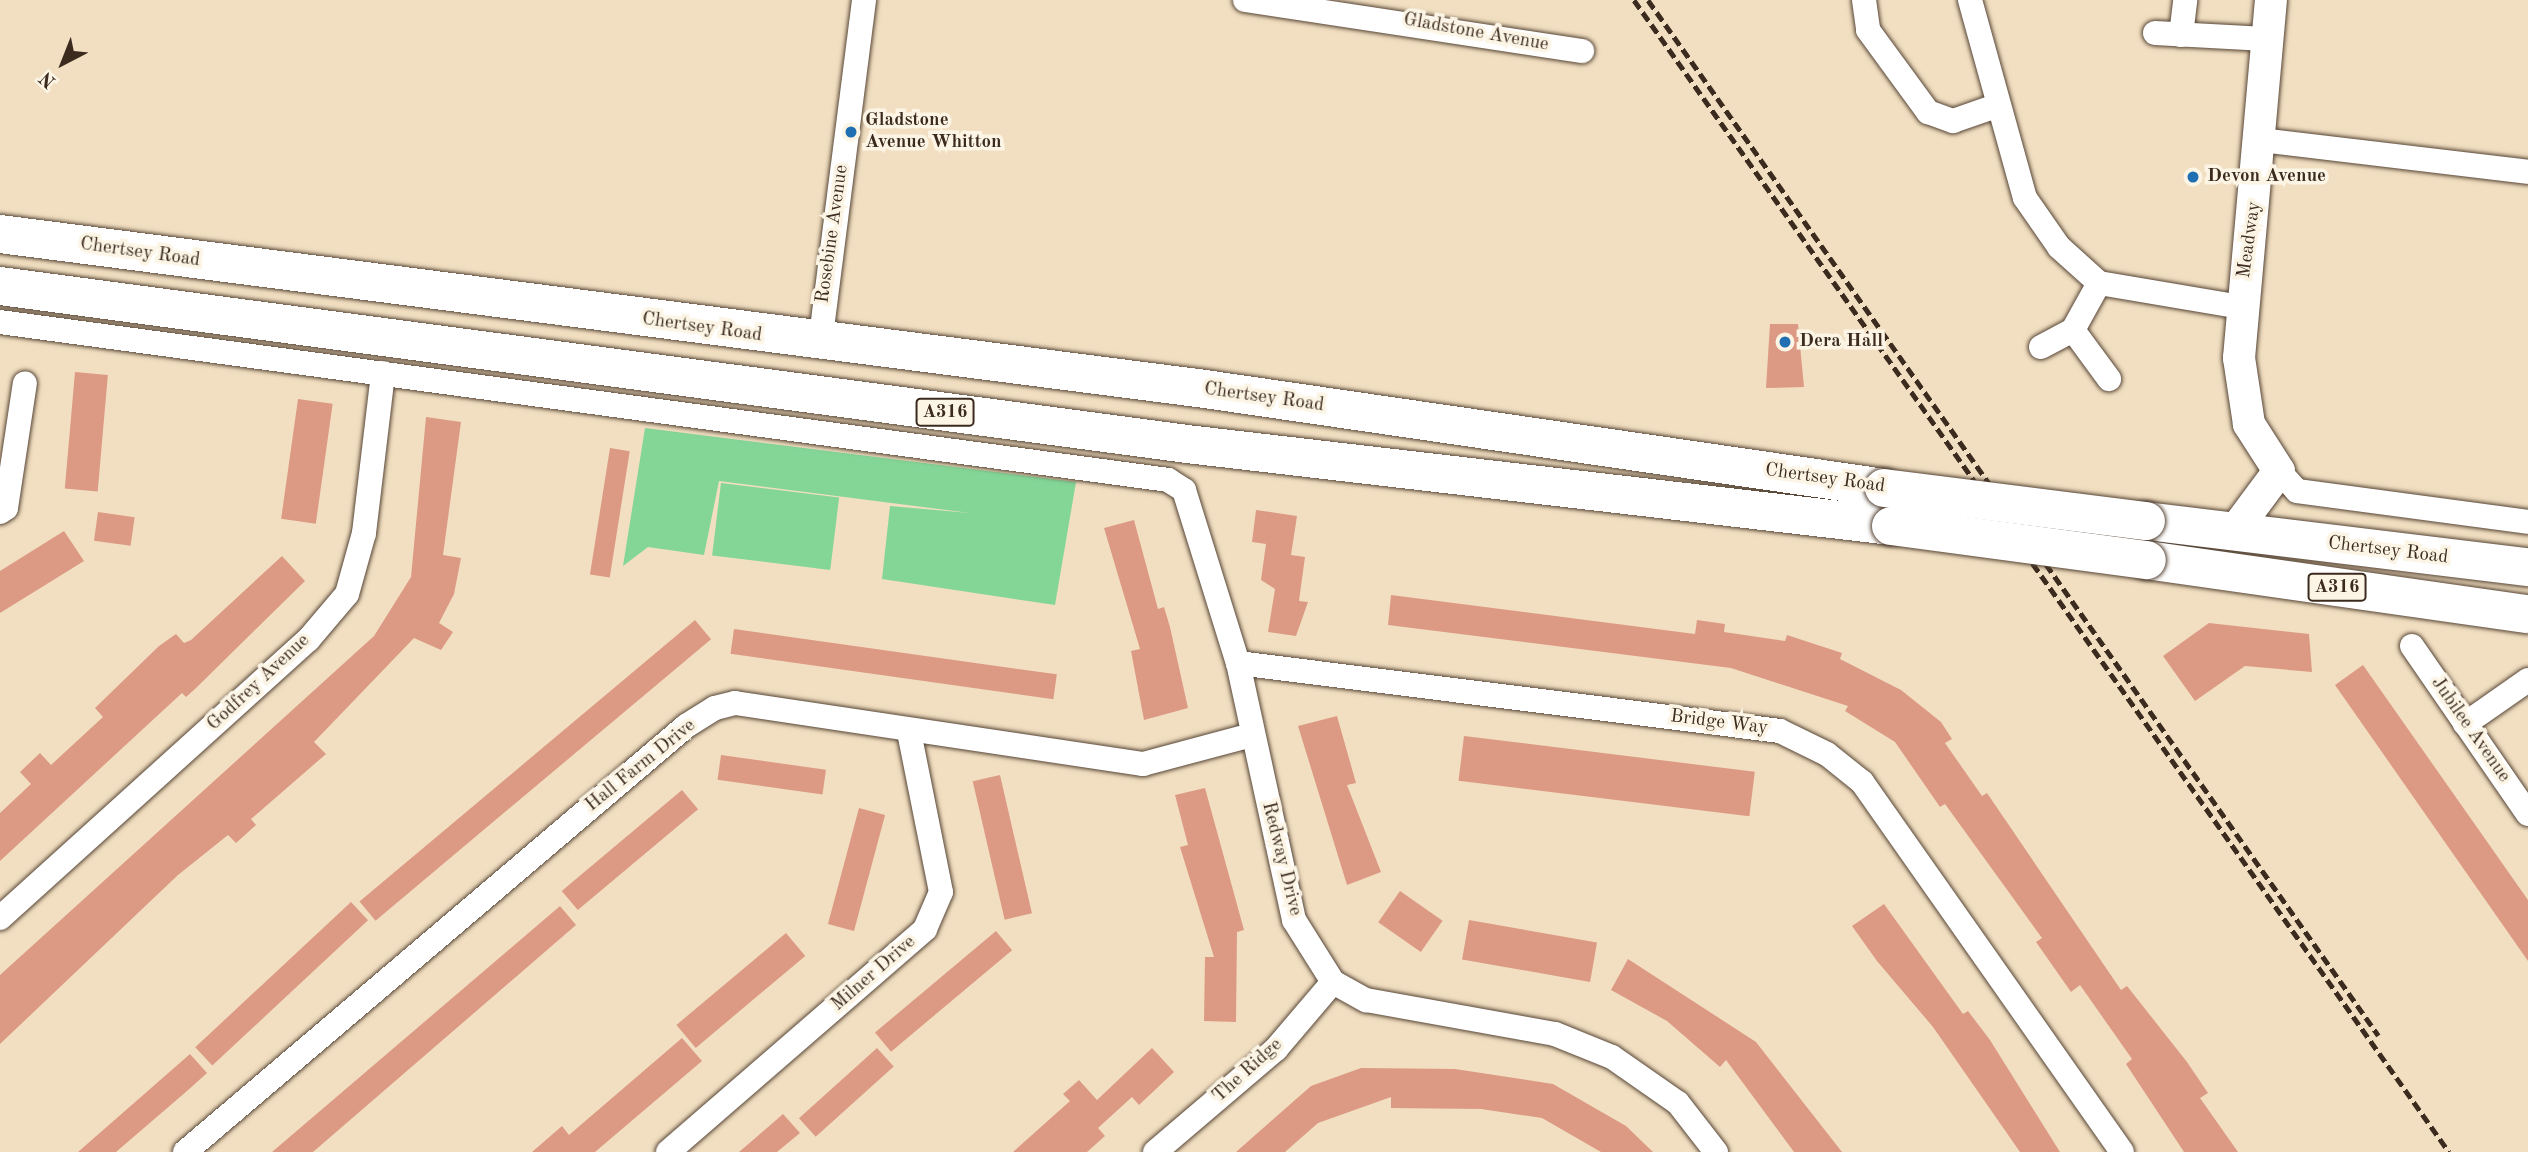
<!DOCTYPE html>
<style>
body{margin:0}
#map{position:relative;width:2528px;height:1152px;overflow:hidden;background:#f2dfc1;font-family:"Old Standard TT",serif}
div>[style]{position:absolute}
.green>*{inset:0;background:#84d697;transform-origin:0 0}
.building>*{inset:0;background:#dc9a84;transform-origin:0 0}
.roads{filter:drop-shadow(0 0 2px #564536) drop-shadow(0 0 2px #564536)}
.minor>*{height:24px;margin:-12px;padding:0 12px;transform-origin:12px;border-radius:12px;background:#fff}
.tertiary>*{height:32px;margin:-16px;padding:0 16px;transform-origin:16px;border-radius:16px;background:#fff}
.trunk>*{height:38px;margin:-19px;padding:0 19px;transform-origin:19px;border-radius:19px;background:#fff}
.rail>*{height:5px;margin-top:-2.5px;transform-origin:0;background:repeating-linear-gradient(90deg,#3b2a1e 0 10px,transparent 0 15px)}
.bridges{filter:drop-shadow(0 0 2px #564536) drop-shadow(0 0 2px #564536)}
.trunk-bridge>*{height:38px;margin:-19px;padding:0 19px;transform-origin:19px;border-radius:19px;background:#fff}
.dots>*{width:19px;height:19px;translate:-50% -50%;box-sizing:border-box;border:4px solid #fcf5e5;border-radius:50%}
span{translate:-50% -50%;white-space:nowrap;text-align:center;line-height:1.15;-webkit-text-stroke:7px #fcf5e5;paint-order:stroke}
.shield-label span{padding:2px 5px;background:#fcf5e5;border:2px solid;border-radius:5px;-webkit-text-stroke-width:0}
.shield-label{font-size:18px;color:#3b2a1e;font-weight:700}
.street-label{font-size:19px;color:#3b2a1e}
.poi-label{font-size:19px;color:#3b2a1e;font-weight:700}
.left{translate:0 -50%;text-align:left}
.north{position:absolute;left:28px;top:28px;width:70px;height:70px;-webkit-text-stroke:5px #fcf5e5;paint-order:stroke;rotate:222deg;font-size:19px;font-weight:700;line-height:28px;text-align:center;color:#3b2a1e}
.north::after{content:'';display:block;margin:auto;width:24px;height:32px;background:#3b2a1e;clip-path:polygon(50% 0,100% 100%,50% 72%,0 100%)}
</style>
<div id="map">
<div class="green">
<div style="clip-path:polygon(645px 428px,1076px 482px,1055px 605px,882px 579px,890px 506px,970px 513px,719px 481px,704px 555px,648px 547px,623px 566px)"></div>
<div style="left:721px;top:483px;width:119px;height:73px;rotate:7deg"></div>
</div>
<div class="building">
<div style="clip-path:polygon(1770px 324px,1798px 324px,1804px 387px,1766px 388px)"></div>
<div style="left:75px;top:372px;width:33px;height:117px;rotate:5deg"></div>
<div style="left:298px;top:399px;width:35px;height:121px;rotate:8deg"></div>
<div style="clip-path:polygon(426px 417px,461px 422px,443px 555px,461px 558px,454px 594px,439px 623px,453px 632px,441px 650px,414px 638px,314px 742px,326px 754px,251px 819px,256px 825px,236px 843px,228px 835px,178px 875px,0 1044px,0 975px,374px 636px,411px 577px)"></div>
<div style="left:610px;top:448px;width:20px;height:128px;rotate:9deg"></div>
<div style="clip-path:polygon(1256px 510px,1297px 516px,1291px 555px,1305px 557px,1299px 601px,1308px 602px,1296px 636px,1268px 632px,1275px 589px,1261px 580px,1266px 544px,1252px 542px)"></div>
<div style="left:98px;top:512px;width:37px;height:29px;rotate:8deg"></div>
<div style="clip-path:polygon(1134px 520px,1158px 609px,1164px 607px,1170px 627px,1188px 708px,1144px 720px,1131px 651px,1140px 649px,1104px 528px)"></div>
<div style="clip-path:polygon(64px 531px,84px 561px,0 613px,0 571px)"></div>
<div style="clip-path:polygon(282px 556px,305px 581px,195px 689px,186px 697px,182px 693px,0 861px,0 813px,31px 784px,20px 772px,40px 753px,51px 765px,103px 717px,95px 708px,159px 646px,176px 634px,184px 643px,191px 640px)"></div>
<div style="clip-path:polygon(1391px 595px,1695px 634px,1697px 620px,1725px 624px,1724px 632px,1785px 641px,1787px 635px,1842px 653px,1840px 659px,1901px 690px,1941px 722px,1952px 739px,1945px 743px,1982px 796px,1987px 793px,2121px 990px,2127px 986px,2187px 1062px,2208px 1093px,2200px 1098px,2238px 1152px,2184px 1152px,2126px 1064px,2132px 1059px,2080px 985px,2071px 992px,2036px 942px,2042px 938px,1945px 804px,1940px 807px,1895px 742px,1845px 711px,1848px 706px,1731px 668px,1388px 625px)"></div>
<div style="left:695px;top:620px;width:25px;height:438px;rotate:50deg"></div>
<div style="clip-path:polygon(2209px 623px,2309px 634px,2312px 672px,2245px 666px,2195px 701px,2163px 656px)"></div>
<div style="left:734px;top:629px;width:326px;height:25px;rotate:8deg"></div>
<div style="clip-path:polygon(2363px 665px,2528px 900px,2528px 961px,2335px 685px)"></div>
<div style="clip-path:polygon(1337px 716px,1356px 783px,1347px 785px,1381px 872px,1347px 885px,1298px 726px)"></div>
<div style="left:1464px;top:736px;width:293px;height:45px;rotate:7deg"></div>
<div style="left:721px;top:755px;width:106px;height:25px;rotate:8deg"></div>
<div style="left:1000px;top:775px;width:142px;height:28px;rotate:77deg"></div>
<div style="clip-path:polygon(1205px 788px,1244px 930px,1237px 932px,1236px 1022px,1204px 1021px,1205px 957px,1214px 957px,1180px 847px,1188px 845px,1175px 795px)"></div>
<div style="left:682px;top:790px;width:25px;height:157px;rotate:50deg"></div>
<div style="left:859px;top:808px;width:27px;height:120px;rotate:15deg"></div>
<div style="left:1400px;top:891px;width:52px;height:38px;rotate:35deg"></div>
<div style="left:351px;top:902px;width:25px;height:213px;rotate:47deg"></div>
<div style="clip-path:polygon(1884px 904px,1963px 1014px,1968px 1011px,1990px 1040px,2060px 1152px,2020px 1152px,1933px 1027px,1877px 961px,1852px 926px)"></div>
<div style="clip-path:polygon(560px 906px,576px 925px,313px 1152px,272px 1152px)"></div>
<div style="left:1469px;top:920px;width:130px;height:40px;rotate:10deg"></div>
<div style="left:996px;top:931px;width:25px;height:158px;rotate:50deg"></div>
<div style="left:786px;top:933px;width:30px;height:143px;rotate:50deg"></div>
<div style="clip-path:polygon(1628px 959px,1756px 1042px,1842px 1152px,1794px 1152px,1726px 1060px,1720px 1067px,1667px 1021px,1611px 990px)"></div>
<div style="clip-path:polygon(682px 1038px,702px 1061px,595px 1152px,532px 1152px,562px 1126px,569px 1135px)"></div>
<div style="left:877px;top:1048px;width:25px;height:105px;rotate:48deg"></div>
<div style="clip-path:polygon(1152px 1048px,1174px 1072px,1139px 1105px,1132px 1097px,1098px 1128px,1105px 1136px,1087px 1152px,1013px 1152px,1070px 1101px,1063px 1094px,1079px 1080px,1097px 1100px)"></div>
<div style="clip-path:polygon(190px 1054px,207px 1073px,187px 1091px,116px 1152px,78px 1152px)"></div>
<div style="clip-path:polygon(1361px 1068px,1455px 1069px,1553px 1084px,1626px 1126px,1653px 1152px,1601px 1152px,1542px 1118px,1481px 1109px,1391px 1108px,1391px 1097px,1318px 1123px,1285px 1152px,1236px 1152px,1311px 1086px)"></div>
<div style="clip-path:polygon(783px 1114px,800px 1133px,777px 1152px,739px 1152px)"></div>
</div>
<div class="roads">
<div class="minor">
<div style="left:1245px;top:0;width:341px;rotate:8.6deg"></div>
<div style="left:1864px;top:0;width:30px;rotate:82deg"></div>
<div style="left:1868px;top:30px;width:102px;rotate:53.8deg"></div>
<div style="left:1928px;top:112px;width:27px;rotate:20deg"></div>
<div style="left:1953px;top:121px;width:46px;rotate:-19.2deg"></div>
<div style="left:1970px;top:0;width:205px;rotate:74.5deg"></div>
<div style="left:2025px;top:198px;width:60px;rotate:55.2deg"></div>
<div style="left:2059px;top:247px;width:54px;rotate:42deg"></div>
<div style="left:2099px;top:283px;width:144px;rotate:9.6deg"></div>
<div style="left:2155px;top:33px;width:111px;rotate:3.1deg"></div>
<div style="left:2181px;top:35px;width:35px;rotate:-83deg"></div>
<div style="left:2261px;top:140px;width:269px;rotate:6.8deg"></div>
<div style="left:2099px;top:283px;width:54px;rotate:119deg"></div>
<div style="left:2073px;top:330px;width:61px;rotate:53.7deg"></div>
<div style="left:0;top:322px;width:1179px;rotate:7.7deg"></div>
<div style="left:1168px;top:480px;width:19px;rotate:32deg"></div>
<div style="left:1184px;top:490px;width:181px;rotate:72.7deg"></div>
<div style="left:1238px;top:663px;width:263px;rotate:77.7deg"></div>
<div style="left:1294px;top:920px;width:73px;rotate:57.8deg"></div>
<div style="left:1333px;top:982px;width:38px;rotate:29deg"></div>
<div style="left:1366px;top:1000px;width:192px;rotate:10.2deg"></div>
<div style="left:1555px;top:1034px;width:61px;rotate:22deg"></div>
<div style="left:1612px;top:1057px;width:80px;rotate:34.9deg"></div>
<div style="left:1678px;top:1103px;width:62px;rotate:52.2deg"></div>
<div style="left:820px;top:344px;width:347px;rotate:-82.7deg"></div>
<div style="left:2041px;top:347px;width:36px;rotate:-28deg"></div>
<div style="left:2279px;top:471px;width:27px;rotate:48deg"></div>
<div style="left:2297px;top:491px;width:233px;rotate:7.6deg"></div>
<div style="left:0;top:512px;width:7px;rotate:-34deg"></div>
<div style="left:6px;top:508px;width:126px;rotate:-81.4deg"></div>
<div style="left:2412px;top:646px;width:204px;rotate:55.4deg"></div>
<div style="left:1238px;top:663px;width:546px;rotate:7.15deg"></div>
<div style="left:1780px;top:731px;width:52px;rotate:26.1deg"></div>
<div style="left:1827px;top:754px;width:45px;rotate:38.7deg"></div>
<div style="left:1862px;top:782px;width:452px;rotate:54.9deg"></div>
<div style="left:2465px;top:724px;width:77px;rotate:-34.9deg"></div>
<div style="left:0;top:918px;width:415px;rotate:-42.1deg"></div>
<div style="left:308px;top:640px;width:60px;rotate:-49.7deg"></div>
<div style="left:347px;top:594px;width:63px;rotate:-74.4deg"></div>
<div style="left:364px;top:533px;width:161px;rotate:-83.2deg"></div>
<div style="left:185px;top:1152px;width:658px;rotate:-40.37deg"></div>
<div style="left:686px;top:726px;width:34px;rotate:-32deg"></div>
<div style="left:715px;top:708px;width:21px;rotate:-14deg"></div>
<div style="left:735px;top:703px;width:413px;rotate:8.5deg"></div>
<div style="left:1143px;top:764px;width:113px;rotate:-14.9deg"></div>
<div style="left:668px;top:1152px;width:340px;rotate:-40.9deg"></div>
<div style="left:925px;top:929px;width:40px;rotate:-66.6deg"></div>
<div style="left:941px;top:892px;width:163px;rotate:-101.3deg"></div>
<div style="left:1155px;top:1152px;width:159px;rotate:-40.4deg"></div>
<div style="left:1276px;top:1049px;width:88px;rotate:-49.6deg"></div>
</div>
<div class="tertiary">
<div style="left:2233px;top:533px;width:77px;rotate:-53.4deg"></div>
<div style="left:2279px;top:471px;width:56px;rotate:-122.6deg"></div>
<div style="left:2249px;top:424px;width:67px;rotate:-98.6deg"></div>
<div style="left:2239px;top:358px;width:359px;rotate:-84.9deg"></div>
</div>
<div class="trunk">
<div style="left:0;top:234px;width:1208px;rotate:7.33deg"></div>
<div style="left:1198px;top:388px;width:693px;rotate:8.29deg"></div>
<div style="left:0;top:286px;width:1197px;rotate:7.58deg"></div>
<div style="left:1187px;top:444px;width:709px;rotate:6.64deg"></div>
<div style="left:2146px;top:521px;width:385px;rotate:6.9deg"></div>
<div style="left:2147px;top:560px;width:385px;rotate:8.1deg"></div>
</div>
</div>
<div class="rail">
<div style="left:1634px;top:0;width:1411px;rotate:54.72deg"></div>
<div style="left:1648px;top:0;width:1267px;rotate:54.8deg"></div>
</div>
<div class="bridges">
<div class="trunk-bridge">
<div style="left:1884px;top:488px;width:264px;rotate:7.2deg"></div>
<div style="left:1891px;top:526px;width:258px;rotate:7.6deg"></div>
</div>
</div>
<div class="dots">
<div style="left:851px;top:132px;background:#1f6fb2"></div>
<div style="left:2193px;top:177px;background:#1f6fb2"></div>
<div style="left:1785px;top:342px;background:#1f6fb2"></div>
</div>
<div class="shield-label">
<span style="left:945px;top:412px">A316</span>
<span style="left:2337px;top:587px">A316</span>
</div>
<div class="street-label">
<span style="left:1476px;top:33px;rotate:10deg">Gladstone Avenue</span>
<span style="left:833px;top:234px;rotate:-82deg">Rosebine Avenue</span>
<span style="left:2250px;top:240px;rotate:-82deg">Meadway</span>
<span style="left:140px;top:253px;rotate:8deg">Chertsey Road</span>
<span style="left:702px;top:328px;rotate:8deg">Chertsey Road</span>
<span style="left:1264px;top:398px;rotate:8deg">Chertsey Road</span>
<span style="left:1825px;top:479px;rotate:8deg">Chertsey Road</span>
<span style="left:2388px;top:551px;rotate:7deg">Chertsey Road</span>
<span style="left:259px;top:683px;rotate:-43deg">Godfrey Avenue</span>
<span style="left:1719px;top:723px;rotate:7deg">Bridge Way</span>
<span style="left:2470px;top:730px;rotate:55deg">Jubilee Avenue</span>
<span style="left:641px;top:766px;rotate:-39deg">Hall Farm Drive</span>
<span style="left:1281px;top:859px;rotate:76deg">Redway Drive</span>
<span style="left:874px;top:974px;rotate:-41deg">Milner Drive</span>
<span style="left:1248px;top:1071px;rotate:-42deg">The Ridge</span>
</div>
<div class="poi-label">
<span class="left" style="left:865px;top:132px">Gladstone<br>Avenue Whitton</span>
<span class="left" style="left:2207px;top:177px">Devon Avenue</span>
<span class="left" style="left:1799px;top:342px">Dera Hall</span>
</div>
<div class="north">N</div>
</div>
